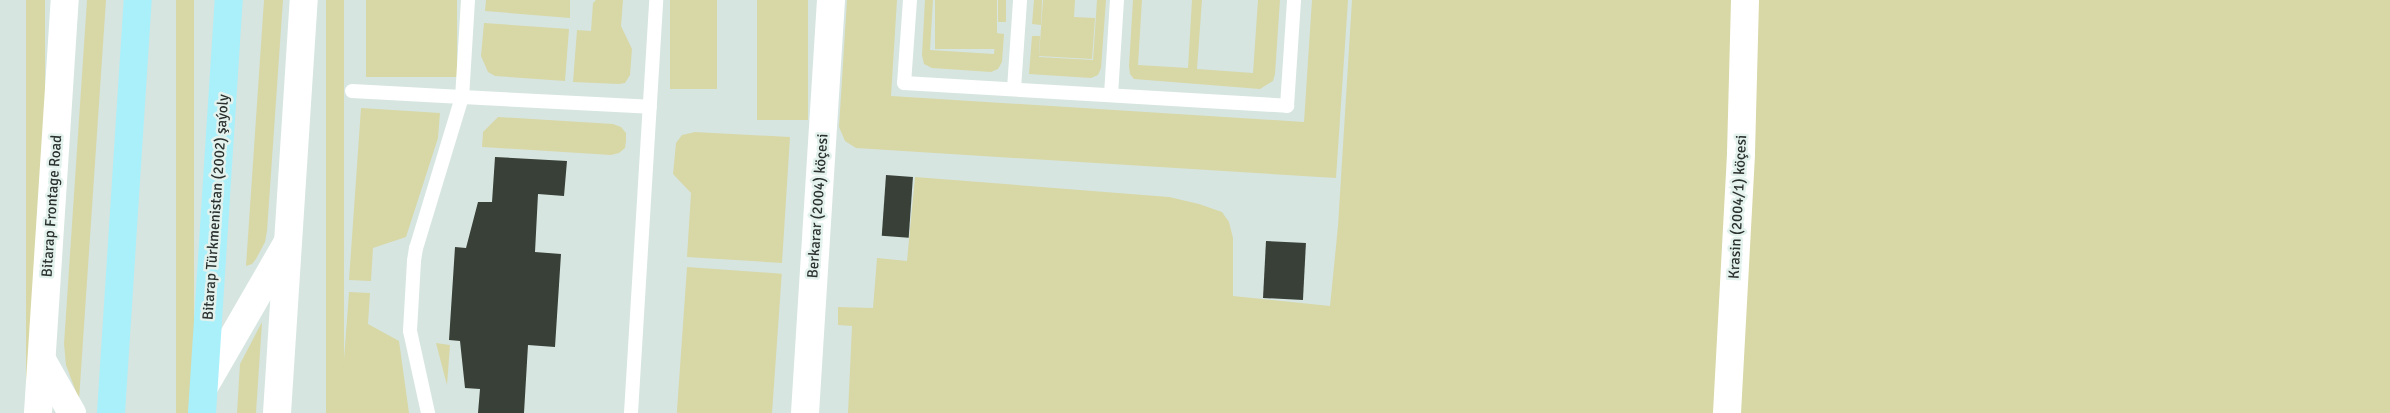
<!DOCTYPE html>
<meta charset="utf-8">
<style>
body{margin:0}
#map{position:relative;width:2390px;height:413px;overflow:hidden;background:#d6e5e0;font-family:Signika,sans-serif}
div>[style]{position:absolute}
.green>*{inset:0;background:#d8d7a6;transform-origin:0 0}
.building>*{inset:0;background:#394038;transform-origin:0 0}
.lane>*{height:14px;margin:-7px;padding:0 7px;transform-origin:7px;border-radius:7px;background:#fff}
.street>*{height:28px;margin:-14px;padding:0 14px;transform-origin:14px;border-radius:14px;background:#fff}
.secondary>*{height:28px;margin:-14px;padding:0 14px;transform-origin:14px;border-radius:14px;background:#fff}
.primary>*{height:28px;margin:-14px;padding:0 14px;transform-origin:14px;border-radius:14px;background:#a9f0fb}
span{translate:-50% -50%;white-space:nowrap;text-align:center;line-height:1.15;-webkit-text-stroke:5px #e3f2ed;paint-order:stroke}
.street-label{font-size:15px;color:#2b312f}
</style>
<div id="map">
<div class="green">
<div style="left:26px;top:0;width:19px;height:414px"></div>
<div style="clip-path:polygon(87px 0,106px 0,79px 400px,66px 365px,64px 344px)"></div>
<div style="left:176px;top:0;width:18px;height:414px"></div>
<div style="clip-path:polygon(264px 0,283px 0,267px 231px,265px 242px,256px 259px,252px 264px,246px 266px)"></div>
<div style="left:326px;top:0;width:18px;height:414px"></div>
<div style="left:366px;top:0;width:91px;height:77px"></div>
<div style="clip-path:polygon(486px 0,570px 0,570px 18px,485px 11px)"></div>
<div style="clip-path:polygon(596px 0,623px 0,621px 26px,632px 49px,630px 75px,625px 83px,619px 84px,573px 82px,577px 30px,591px 31px,593px 3px)"></div>
<div style="left:670px;top:0;width:47px;height:89px"></div>
<div style="left:757px;top:0;width:51px;height:120px"></div>
<div style="clip-path:polygon(847px 0,897px 0,891px 96px,1304px 122px,1312px 0,1348px 0,1336px 178px,856px 148px,845px 141px,839px 127px)"></div>
<div style="clip-path:polygon(925px 0,933px 0,930px 50px,994px 54px,996px 33px,1004px 34px,1002px 62px,998px 69px,991px 72px,932px 68px,924px 64px,922px 55px)"></div>
<div style="left:935px;top:0;width:62px;height:49px"></div>
<div style="left:998px;top:0;width:8px;height:22px"></div>
<div style="clip-path:polygon(1034px 0,1042px 0,1041px 25px,1032px 24px)"></div>
<div style="clip-path:polygon(1043px 0,1075px 0,1074px 17px,1095px 18px,1092px 59px,1039px 56px)"></div>
<div style="clip-path:polygon(1097px 0,1106px 0,1101px 68px,1098px 75px,1091px 78px,1029px 74px,1032px 36px,1040px 36px,1039px 57px,1093px 60px)"></div>
<div style="clip-path:polygon(1133px 0,1142px 0,1138px 65px,1188px 68px,1192px 0,1202px 0,1197px 69px,1253px 73px,1258px 0,1280px 0,1275px 74px,1273px 81px,1260px 89px,1134px 79px,1130px 74px,1129px 66px)"></div>
<div style="clip-path:polygon(1352px 0,2390px 0,2390px 413px,848px 413px,852px 326px,838px 325px,838px 307px,873px 308px,877px 258px,907px 261px,915px 177px,1169px 197px,1199px 204px,1222px 212px,1229px 222px,1233px 238px,1233px 296px,1330px 306px,1338px 226px)"></div>
<div style="clip-path:polygon(484px 23px,569px 29px,565px 81px,495px 76px,488px 72px,481px 56px)"></div>
<div style="clip-path:polygon(361px 108px,440px 113px,438px 138px,406px 237px,373px 248px,371px 281px,349px 280px)"></div>
<div style="clip-path:polygon(498px 117px,613px 124px,621px 127px,626px 133px,626px 141px,625px 148px,619px 153px,611px 155px,482px 147px,483px 132px)"></div>
<div style="clip-path:polygon(695px 132px,790px 137px,782px 263px,687px 257px,691px 193px,673px 174px,676px 143px,682px 135px)"></div>
<div style="left:687px;top:267px;width:95px;height:146px;rotate:4deg"></div>
<div style="clip-path:polygon(349px 292px,370px 293px,368px 324px,399px 341px,409px 413px,340px 413px)"></div>
<div style="clip-path:polygon(262px 322px,256px 413px,237px 413px,240px 364px)"></div>
<div style="clip-path:polygon(436px 343px,450px 345px,447px 385px)"></div>
</div>
<div class="building">
<div style="clip-path:polygon(495px 157px,567px 161px,564px 196px,538px 194px,535px 252px,561px 254px,555px 347px,528px 345px,524px 413px,478px 413px,480px 389px,465px 388px,460px 341px,449px 340px,455px 247px,466px 248px,478px 202px,492px 202px)"></div>
<div style="left:886px;top:175px;width:27px;height:61px;rotate:4deg"></div>
<div style="left:1266px;top:241px;width:40px;height:57px;rotate:3deg"></div>
</div>
<div class="lane">
<div style="left:468px;top:0;width:97px;rotate:93.5deg"></div>
<div style="left:462px;top:97px;width:188px;rotate:3deg"></div>
<div style="left:910px;top:0;width:83px;rotate:94.1deg"></div>
<div style="left:904px;top:83px;width:384px;rotate:3.4deg"></div>
<div style="left:1287px;top:106px;width:106px;rotate:-86.2deg"></div>
<div style="left:1014px;top:89px;width:89px;rotate:-86.1deg"></div>
<div style="left:352px;top:91px;width:110px;rotate:3.1deg"></div>
<div style="left:462px;top:97px;width:158px;rotate:106.9deg"></div>
<div style="left:416px;top:248px;width:13px;rotate:99deg"></div>
<div style="left:414px;top:261px;width:70px;rotate:93.3deg"></div>
<div style="left:410px;top:331px;width:84px;rotate:77.6deg"></div>
<div style="left:1111px;top:95px;width:95px;rotate:-86.4deg"></div>
<div style="left:631px;top:413px;width:414px;rotate:-86.5deg"></div>
</div>
<div class="street">
<div style="left:42px;top:360px;width:61px;rotate:60.5deg"></div>
<div style="left:204px;top:387px;width:164px;rotate:-60deg"></div>
<div style="left:38px;top:413px;width:414px;rotate:-86.3deg"></div>
<div style="left:277px;top:413px;width:414px;rotate:-86.3deg"></div>
<div style="left:1727px;top:413px;width:260px;rotate:-86.9deg"></div>
<div style="left:1741px;top:153px;width:153px;rotate:-88.5deg"></div>
</div>
<div class="secondary">
<div style="left:805px;top:413px;width:414px;rotate:-86.4deg"></div>
</div>
<div class="primary">
<div style="left:111px;top:413px;width:414px;rotate:-86.3deg"></div>
<div style="left:202px;top:413px;width:414px;rotate:-86.3deg"></div>
</div>
<div class="street-label">
<span style="left:52px;top:206px;rotate:-86deg">Bitarap Frontage Road</span>
<span style="left:818px;top:206px;rotate:-86deg">Berkarar (2004) köçesi</span>
<span style="left:216px;top:207px;rotate:-86deg">Bitarap Türkmenistan (2002) şaýoly</span>
<span style="left:1738px;top:207px;rotate:-87deg">Krasin (2004/1) köçesi</span>
</div>
</div>
